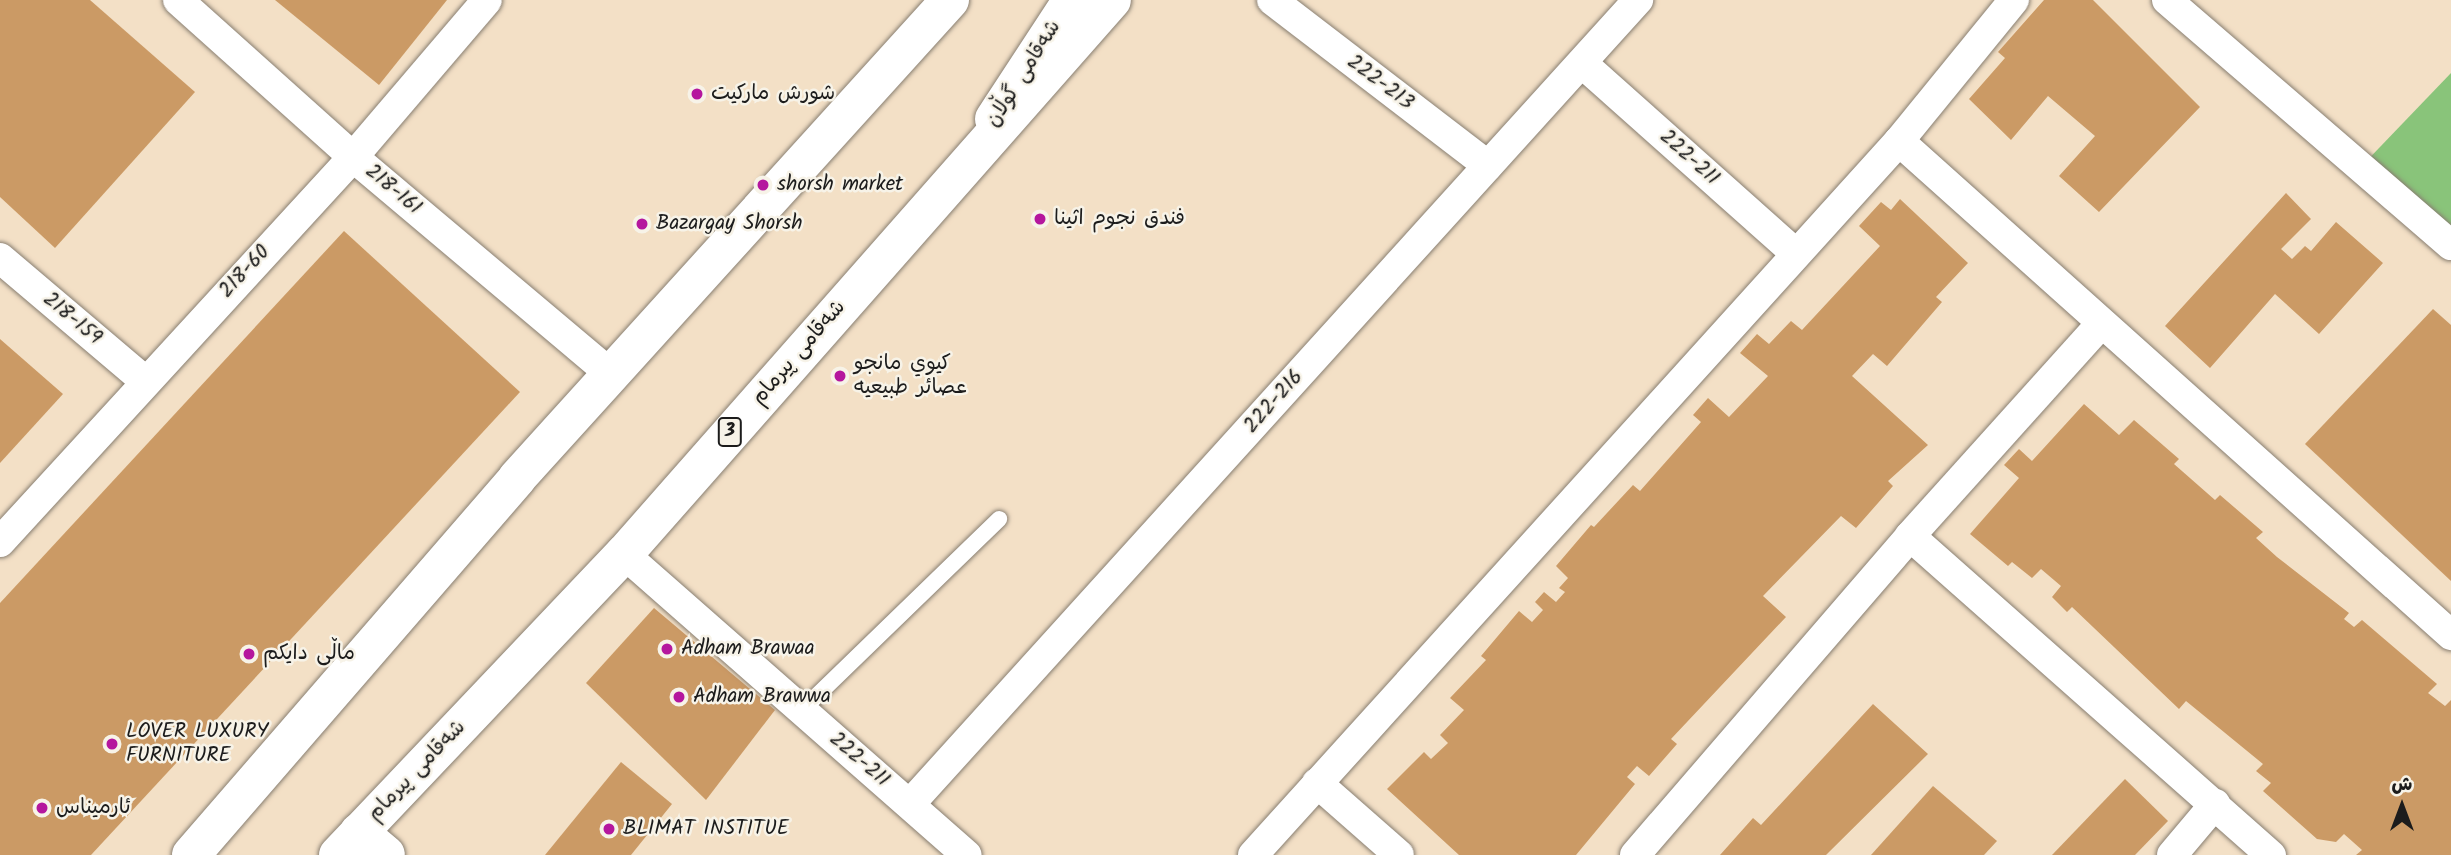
<!DOCTYPE html>
<meta charset="utf-8">
<style>
body{margin:0}
#map{position:relative;width:2451px;height:855px;overflow:hidden;background:#f3e0c6;font-family:Kalam,"Playpen Sans Arabic",sans-serif}
div>[style]{position:absolute}
.green>*{inset:0;background:#89c47a}
.building>*{inset:0;background:#cb9a65}
.roads{filter:drop-shadow(0 0 2px #887e71) drop-shadow(0 0 2px #887e71)}
.service>*{height:16px;margin:-8px;padding:0 8px;transform-origin:8px;border-radius:8px;background:#fff}
.minor>*{height:30px;margin:-15px;padding:0 15px;transform-origin:15px;border-radius:15px;background:#fff}
.tertiary>*{height:38px;margin:-19px;padding:0 19px;transform-origin:19px;border-radius:19px;background:#fff}
.primary>*{height:38px;margin:-19px;padding:0 19px;transform-origin:19px;border-radius:19px;background:#fff}
.trunk>*{height:38px;margin:-19px;padding:0 19px;transform-origin:19px;border-radius:19px;background:#fff}
.dots>*{width:19px;height:19px;translate:-50% -50%;box-sizing:border-box;border:4px solid #f7f3e8;border-radius:50%}
span{translate:-50% -50%;white-space:nowrap;text-align:center;line-height:1.15;-webkit-text-stroke:5px #f7f3e8;paint-order:stroke}
.shield-label span{padding:2px 5px;background:#f7f3e8;border:2px solid;border-radius:5px;-webkit-text-stroke-width:0}
.shield-label{font-size:19px;color:#1c1c1c;font-weight:700}
.street-label{font-size:21px;color:#1c1c1c}
.poi-label{font-size:21px;color:#1c1c1c}
.left{translate:0 -50%;text-align:left}
.north{position:absolute;left:2367px;top:771px;width:70px;height:70px;-webkit-text-stroke:5px #f7f3e8;paint-order:stroke;rotate:0deg;font-size:19px;font-weight:700;line-height:28px;text-align:center;color:#1c1c1c}
.north::after{content:'';display:block;margin:auto;width:24px;height:32px;background:#1c1c1c;clip-path:polygon(50% 0,100% 100%,50% 72%,0 100%)}
</style>
<div id="map">
<div class="green">
<div style="clip-path:polygon(2451px 73px,2451px 253px,2356px 172px)"></div>
</div>
<div class="building">
<div style="clip-path:polygon(0 0,90px 0,195px 92px,55px 248px,0 197px)"></div>
<div style="clip-path:polygon(275px 0,447px 0,379px 85px)"></div>
<div style="clip-path:polygon(2044px 0,2093px 0,2200px 107px,2099px 212px,2059px 176px,2095px 136px,2048px 96px,2011px 140px,1969px 99px,2005px 58px,1998px 52px)"></div>
<div style="clip-path:polygon(2286px 193px,2311px 219px,2281px 249px,2292px 259px,2305px 246px,2311px 251px,2336px 222px,2383px 263px,2319px 334px,2275px 294px,2210px 368px,2165px 326px)"></div>
<div style="clip-path:polygon(1900px 199px,1968px 263px,1936px 297px,1942px 302px,1887px 366px,1873px 354px,1852px 376px,1928px 445px,1888px 481px,1893px 486px,1856px 528px,1841px 516px,1763px 596px,1786px 617px,1671px 739px,1677px 744px,1649px 776px,1637px 766px,1627px 777px,1635px 784px,1576px 855px,1459px 855px,1387px 789px,1424px 752px,1431px 759px,1448px 743px,1440px 735px,1464px 710px,1450px 698px,1486px 660px,1481px 656px,1519px 611px,1532px 622px,1543px 610px,1535px 602px,1544px 592px,1556px 602px,1565px 592px,1559px 588px,1568px 578px,1556px 566px,1591px 525px,1594px 527px,1633px 485px,1640px 491px,1701px 422px,1693px 415px,1708px 398px,1729px 417px,1768px 376px,1740px 353px,1757px 334px,1769px 344px,1791px 321px,1802px 330px,1880px 246px,1859px 226px,1881px 202px,1891px 210px)"></div>
<div style="clip-path:polygon(344px 231px,520px 392px,91px 855px,0 855px,0 603px)"></div>
<div style="clip-path:polygon(2433px 309px,2451px 325px,2451px 581px,2305px 444px)"></div>
<div style="clip-path:polygon(0 339px,63px 394px,0 463px)"></div>
<div style="clip-path:polygon(2084px 404px,2119px 435px,2134px 420px,2179px 459px,2174px 464px,2215px 500px,2220px 495px,2263px 532px,2256px 538px,2277px 557px,2349px 613px,2344px 619px,2354px 627px,2362px 620px,2437px 684px,2428px 693px,2445px 706px,2451px 700px,2451px 855px,2356px 855px,2362px 850px,2344px 834px,2336px 842px,2317px 839px,2263px 791px,2271px 783px,2256px 771px,2263px 764px,2186px 701px,2179px 709px,2072px 607px,2067px 612px,2052px 597px,2061px 586px,2041px 569px,2032px 578px,2012px 562px,2008px 566px,1970px 534px,2019px 478px,2004px 465px,2019px 449px,2032px 461px)"></div>
<div style="clip-path:polygon(654px 608px,775px 710px,706px 800px,586px 683px)"></div>
<div style="clip-path:polygon(1873px 704px,1928px 754px,1826px 855px,1720px 855px,1753px 818px,1761px 825px)"></div>
<div style="clip-path:polygon(621px 762px,672px 804px,631px 855px,545px 855px)"></div>
<div style="clip-path:polygon(2125px 779px,2168px 821px,2135px 855px,2052px 855px)"></div>
<div style="clip-path:polygon(1933px 786px,1997px 841px,1984px 855px,1871px 855px)"></div>
</div>
<div class="roads">
<div class="service">
<div style="left:801px;top:711px;width:276px;rotate:-44.1deg"></div>
</div>
<div class="minor">
<div style="left:178px;top:0;width:235px;rotate:41.9deg"></div>
<div style="left:353px;top:157px;width:339px;rotate:40.1deg"></div>
<div style="left:1272px;top:0;width:272px;rotate:37.5deg"></div>
<div style="left:2167px;top:0;width:375px;rotate:40.8deg"></div>
<div style="left:1583px;top:64px;width:284px;rotate:41.7deg"></div>
<div style="left:1899px;top:141px;width:741px;rotate:41.83deg"></div>
<div style="left:0;top:258px;width:189px;rotate:40.3deg"></div>
<div style="left:1910px;top:536px;width:482px;rotate:41.5deg"></div>
<div style="left:0;top:542px;width:522px;rotate:-47.48deg"></div>
<div style="left:353px;top:157px;width:206px;rotate:-49.5deg"></div>
<div style="left:624px;top:554px;width:456px;rotate:41.3deg"></div>
<div style="left:1317px;top:783px;width:109px;rotate:41.3deg"></div>
<div style="left:910px;top:804px;width:1085px;rotate:-47.84deg"></div>
<div style="left:1253px;top:855px;width:963px;rotate:-47.86deg"></div>
<div style="left:1899px;top:141px;width:182px;rotate:-50.8deg"></div>
<div style="left:1635px;top:855px;width:421px;rotate:-49.2deg"></div>
<div style="left:1910px;top:536px;width:285px;rotate:-48deg"></div>
<div style="left:2172px;top:855px;width:67px;rotate:-49.9deg"></div>
</div>
<div class="tertiary">
<div style="left:359px;top:832px;width:35px;rotate:40deg"></div>
</div>
<div class="primary">
<div style="left:994px;top:119px;width:142px;rotate:-56.8deg"></div>
</div>
<div class="trunk">
<div style="left:191px;top:855px;width:498px;rotate:-49.1deg"></div>
<div style="left:517px;top:478px;width:645px;rotate:-47.83deg"></div>
<div style="left:338px;top:855px;width:415px;rotate:-46.5deg"></div>
<div style="left:624px;top:554px;width:738px;rotate:-48.62deg"></div>
</div>
</div>
<div class="dots">
<div style="left:697px;top:94px;background:#b5179e"></div>
<div style="left:763px;top:185px;background:#b5179e"></div>
<div style="left:1040px;top:219px;background:#b5179e"></div>
<div style="left:642px;top:224px;background:#b5179e"></div>
<div style="left:840px;top:376px;background:#b5179e"></div>
<div style="left:667px;top:649px;background:#b5179e"></div>
<div style="left:249px;top:654px;background:#b5179e"></div>
<div style="left:679px;top:697px;background:#b5179e"></div>
<div style="left:112px;top:744px;background:#b5179e"></div>
<div style="left:42px;top:808px;background:#b5179e"></div>
<div style="left:609px;top:829px;background:#b5179e"></div>
</div>
<div class="shield-label">
<span style="left:730px;top:432px">3</span>
</div>
<div class="street-label">
<span style="left:1024px;top:74px;rotate:-58deg">شەقامی گوڵان</span>
<span style="left:1380px;top:83px;rotate:37deg">222-213</span>
<span style="left:1689px;top:158px;rotate:42deg">222-211</span>
<span style="left:393px;top:190px;rotate:40deg">218-161</span>
<span style="left:245px;top:272px;rotate:-47deg">218-60</span>
<span style="left:72px;top:319px;rotate:40deg">218-159</span>
<span style="left:799px;top:353px;rotate:-49deg">شەقامی پیرمام</span>
<span style="left:1274px;top:402px;rotate:-48deg">222-216</span>
<span style="left:859px;top:760px;rotate:41deg">222-211</span>
<span style="left:417px;top:771px;rotate:-46deg">شەقامی پیرمام</span>
</div>
<div class="poi-label">
<span class="left" style="left:711px;top:94px">شورش ماركيت</span>
<span class="left" style="left:777px;top:185px">shorsh market</span>
<span class="left" style="left:1054px;top:219px">فندق نجوم اثينا</span>
<span class="left" style="left:656px;top:224px">Bazargay Shorsh</span>
<span class="left" style="left:854px;top:376px">كيوي مانجو<br>عصائر طبيعيه</span>
<span class="left" style="left:681px;top:649px">Adham Brawaa</span>
<span class="left" style="left:263px;top:654px">ماڵی دايكم</span>
<span class="left" style="left:693px;top:697px">Adham Brawwa</span>
<span class="left" style="left:126px;top:744px">LOVER LUXURY<br>FURNITURE</span>
<span class="left" style="left:56px;top:808px">ئارميناس</span>
<span class="left" style="left:623px;top:829px">BLIMAT INSTITUE</span>
</div>
<div class="north">ش</div>
</div>
